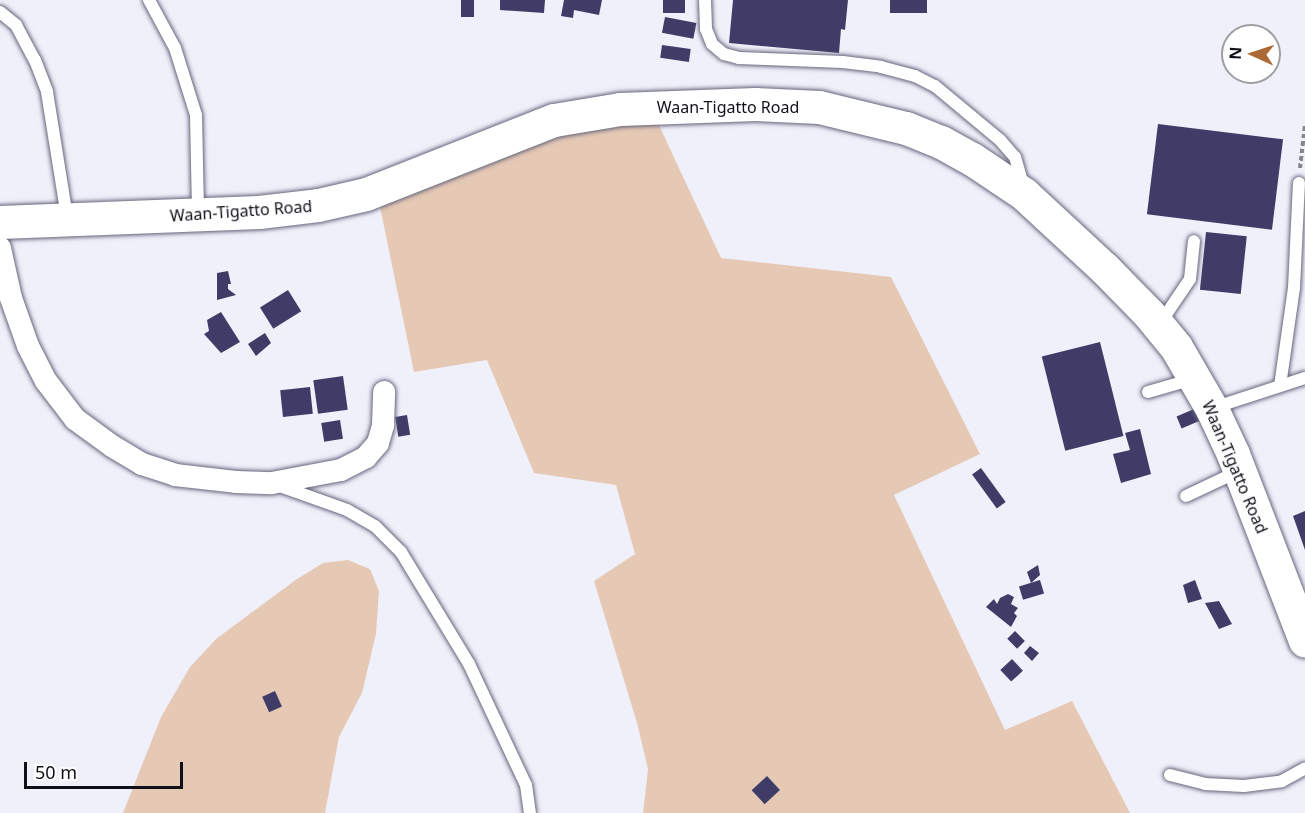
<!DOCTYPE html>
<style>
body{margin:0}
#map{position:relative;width:1305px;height:813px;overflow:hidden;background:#f0f0fb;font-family:"Noto Sans",sans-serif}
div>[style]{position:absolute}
.green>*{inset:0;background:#e6c9b5}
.building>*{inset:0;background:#3f3d68;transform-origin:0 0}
.path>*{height:4px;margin-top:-2px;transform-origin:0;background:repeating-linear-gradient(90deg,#85858f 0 4.5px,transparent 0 7.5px)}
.roads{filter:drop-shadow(0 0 2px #65667c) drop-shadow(0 0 2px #65667c)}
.lane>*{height:12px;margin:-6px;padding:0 6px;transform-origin:6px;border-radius:6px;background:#fff}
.street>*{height:22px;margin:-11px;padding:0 11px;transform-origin:11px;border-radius:11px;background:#fff}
.secondary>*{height:33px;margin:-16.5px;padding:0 16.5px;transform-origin:16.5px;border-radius:16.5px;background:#fff}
span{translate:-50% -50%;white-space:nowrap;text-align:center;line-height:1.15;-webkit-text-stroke:6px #fff;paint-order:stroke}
.street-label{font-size:16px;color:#101018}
.north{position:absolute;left:1221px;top:24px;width:60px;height:60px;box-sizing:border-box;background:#fff;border:2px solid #9f9fa3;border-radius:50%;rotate:273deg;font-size:16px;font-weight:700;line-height:24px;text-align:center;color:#101018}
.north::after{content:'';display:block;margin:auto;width:21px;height:27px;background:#ab6935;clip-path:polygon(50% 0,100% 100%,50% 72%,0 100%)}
.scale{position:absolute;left:24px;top:762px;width:159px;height:27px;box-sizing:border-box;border:3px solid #101018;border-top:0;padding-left:8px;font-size:18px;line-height:21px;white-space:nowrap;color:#101018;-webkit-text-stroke:4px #fff;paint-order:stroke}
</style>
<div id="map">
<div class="green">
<div style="clip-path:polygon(657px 121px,721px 258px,891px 277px,980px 454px,894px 495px,1005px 730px,1072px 701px,1130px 813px,643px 813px,648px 769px,637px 723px,594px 581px,635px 554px,616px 485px,534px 473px,487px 360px,414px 372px,379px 202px,557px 131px)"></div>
<div style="clip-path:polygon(348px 560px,370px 569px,379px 591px,376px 634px,362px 693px,339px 737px,325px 813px,123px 813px,161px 717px,190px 667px,216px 639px,297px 579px,323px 563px)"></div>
</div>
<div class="building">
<div style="left:461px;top:0;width:13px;height:17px"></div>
<div style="clip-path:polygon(500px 0,545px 0,544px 13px,500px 10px)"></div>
<div style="clip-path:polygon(564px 0,602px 0,599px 15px,574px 10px,573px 18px,561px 16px)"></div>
<div style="left:663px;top:0;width:22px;height:13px"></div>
<div style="clip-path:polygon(733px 0,848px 0,845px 30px,841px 29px,839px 53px,729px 43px)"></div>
<div style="left:890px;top:0;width:37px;height:13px"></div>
<div style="left:665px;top:17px;width:32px;height:16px;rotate:11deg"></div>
<div style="left:662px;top:45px;width:29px;height:13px;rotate:8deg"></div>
<div style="left:1158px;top:124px;width:126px;height:91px;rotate:7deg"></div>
<div style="left:1206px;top:232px;width:41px;height:58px;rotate:6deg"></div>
<div style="clip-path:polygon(228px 271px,231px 284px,228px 284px,228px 289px,236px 295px,217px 300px,217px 273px)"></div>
<div style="left:288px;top:290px;width:25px;height:33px;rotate:58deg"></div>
<div style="clip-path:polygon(221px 312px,240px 342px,221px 353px,204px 334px,209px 331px,207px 320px)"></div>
<div style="clip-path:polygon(265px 333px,271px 343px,256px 356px,248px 344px)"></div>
<div style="left:1100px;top:342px;width:97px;height:60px;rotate:76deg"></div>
<div style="left:343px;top:376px;width:34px;height:30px;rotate:82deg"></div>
<div style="left:310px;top:387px;width:27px;height:30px;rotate:84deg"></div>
<div style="left:1194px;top:409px;width:13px;height:19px;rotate:67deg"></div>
<div style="left:407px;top:415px;width:20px;height:12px;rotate:81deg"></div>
<div style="left:340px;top:420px;width:19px;height:19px;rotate:81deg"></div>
<div style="clip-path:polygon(1140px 429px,1151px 474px,1121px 483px,1113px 454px,1130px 450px,1125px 433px)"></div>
<div style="left:981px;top:468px;width:42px;height:11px;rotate:54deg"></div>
<div style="clip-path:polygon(1305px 511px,1305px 550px,1293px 516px)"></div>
<div style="clip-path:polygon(1038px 565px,1040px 575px,1031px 583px,1027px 572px)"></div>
<div style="left:1040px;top:580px;width:14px;height:22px;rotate:73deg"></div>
<div style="clip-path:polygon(1195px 580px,1202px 599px,1188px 603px,1183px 585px)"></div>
<div style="clip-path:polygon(1008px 594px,1014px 597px,1011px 604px,1018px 608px,1014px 613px,1017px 616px,1011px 627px,986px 607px,994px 599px,997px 604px,1000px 598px)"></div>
<div style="clip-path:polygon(1219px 601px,1232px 624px,1219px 629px,1205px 603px)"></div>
<div style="left:1015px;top:631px;width:14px;height:11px;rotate:45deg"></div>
<div style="clip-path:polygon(1030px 646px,1039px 653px,1032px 661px,1024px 653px)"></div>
<div style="left:1012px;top:659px;width:16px;height:16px;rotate:47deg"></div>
<div style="left:275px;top:691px;width:17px;height:14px;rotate:66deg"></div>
<div style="left:767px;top:776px;width:19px;height:21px;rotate:47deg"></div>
</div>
<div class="path">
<div style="left:1300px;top:168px;width:43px;rotate:-83.4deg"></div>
</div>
<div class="roads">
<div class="lane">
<div style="left:149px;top:0;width:55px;rotate:61.6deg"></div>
<div style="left:175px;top:48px;width:70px;rotate:72.6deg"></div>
<div style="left:196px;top:115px;width:99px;rotate:88.8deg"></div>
<div style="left:705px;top:0;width:29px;rotate:88deg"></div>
<div style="left:706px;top:29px;width:16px;rotate:68deg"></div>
<div style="left:712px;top:44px;width:16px;rotate:40deg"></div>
<div style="left:724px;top:54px;width:16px;rotate:15deg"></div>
<div style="left:739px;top:58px;width:104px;rotate:2.2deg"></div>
<div style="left:843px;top:62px;width:38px;rotate:7deg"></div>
<div style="left:881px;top:67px;width:35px;rotate:15deg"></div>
<div style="left:915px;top:76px;width:22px;rotate:27deg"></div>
<div style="left:935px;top:86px;width:85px;rotate:39.7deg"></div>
<div style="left:1000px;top:140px;width:23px;rotate:49deg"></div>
<div style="left:1015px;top:157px;width:32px;rotate:74deg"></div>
<div style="left:0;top:12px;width:21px;rotate:39deg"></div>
<div style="left:16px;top:25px;width:40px;rotate:62deg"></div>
<div style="left:35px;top:60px;width:34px;rotate:69deg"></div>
<div style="left:47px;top:92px;width:127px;rotate:80.9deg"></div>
<div style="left:1159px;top:325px;width:55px;rotate:-56deg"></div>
<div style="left:1190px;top:279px;width:38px;rotate:-84deg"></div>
<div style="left:1280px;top:386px;width:99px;rotate:-81.9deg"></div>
<div style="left:1294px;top:288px;width:105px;rotate:-87.3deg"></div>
<div style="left:1148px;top:392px;width:47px;rotate:-16.1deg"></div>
<div style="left:1213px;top:408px;width:97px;rotate:-18.1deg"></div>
<div style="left:280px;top:486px;width:71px;rotate:19.7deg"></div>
<div style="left:347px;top:510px;width:32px;rotate:30deg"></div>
<div style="left:375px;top:526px;width:37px;rotate:45deg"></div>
<div style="left:401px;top:552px;width:131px;rotate:58.7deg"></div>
<div style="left:469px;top:664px;width:134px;rotate:64.8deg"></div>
<div style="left:526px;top:785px;width:28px;rotate:82deg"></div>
<div style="left:1186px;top:496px;width:59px;rotate:-25.3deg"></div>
<div style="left:1170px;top:775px;width:36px;rotate:14deg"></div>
<div style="left:1205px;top:784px;width:39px;rotate:3deg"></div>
<div style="left:1244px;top:786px;width:38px;rotate:-7deg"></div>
<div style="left:1282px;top:781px;width:26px;rotate:-29deg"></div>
</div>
<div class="street">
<div style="left:0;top:248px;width:51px;rotate:77.6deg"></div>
<div style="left:11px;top:298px;width:51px;rotate:70.5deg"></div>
<div style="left:28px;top:346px;width:39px;rotate:63deg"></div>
<div style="left:46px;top:381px;width:48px;rotate:52.7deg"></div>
<div style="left:75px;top:419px;width:46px;rotate:36.1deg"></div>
<div style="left:112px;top:446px;width:35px;rotate:31deg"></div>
<div style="left:142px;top:464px;width:35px;rotate:18deg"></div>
<div style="left:175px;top:475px;width:61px;rotate:6.5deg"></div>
<div style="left:236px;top:482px;width:36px;rotate:2deg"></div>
<div style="left:272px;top:483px;width:70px;rotate:-10.7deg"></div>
<div style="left:341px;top:470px;width:28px;rotate:-27deg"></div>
<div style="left:366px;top:457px;width:18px;rotate:-49deg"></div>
<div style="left:378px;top:443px;width:19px;rotate:-74deg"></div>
<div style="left:383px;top:425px;width:33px;rotate:-88deg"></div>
</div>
<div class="secondary">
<div style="left:0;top:222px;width:259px;rotate:-2.2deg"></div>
<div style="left:259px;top:212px;width:59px;rotate:-6.8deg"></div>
<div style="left:318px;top:205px;width:49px;rotate:-12.9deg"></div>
<div style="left:366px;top:194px;width:202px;rotate:-21.5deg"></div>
<div style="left:554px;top:120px;width:67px;rotate:-9.5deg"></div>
<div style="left:620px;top:109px;width:135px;rotate:-2.1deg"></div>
<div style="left:755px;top:104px;width:64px;rotate:2.7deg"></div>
<div style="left:819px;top:107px;width:89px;rotate:13.6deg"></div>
<div style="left:906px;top:128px;width:38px;rotate:22deg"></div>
<div style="left:941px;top:142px;width:35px;rotate:29deg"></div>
<div style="left:972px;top:159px;width:63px;rotate:33.9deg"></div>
<div style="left:1024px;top:194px;width:110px;rotate:42.8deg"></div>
<div style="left:1105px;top:269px;width:63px;rotate:45.6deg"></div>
<div style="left:1149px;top:314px;width:43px;rotate:50.7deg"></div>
<div style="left:1176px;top:347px;width:72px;rotate:59.9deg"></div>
<div style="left:1212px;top:409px;width:50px;rotate:65deg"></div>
<div style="left:1233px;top:454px;width:200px;rotate:68.9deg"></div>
</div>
</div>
<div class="street-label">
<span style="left:728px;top:107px">Waan-Tigatto Road</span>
<span style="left:241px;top:211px;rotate:-4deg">Waan-Tigatto Road</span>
<span style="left:1235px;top:467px;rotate:67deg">Waan-Tigatto Road</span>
</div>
<div class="north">N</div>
<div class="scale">50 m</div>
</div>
